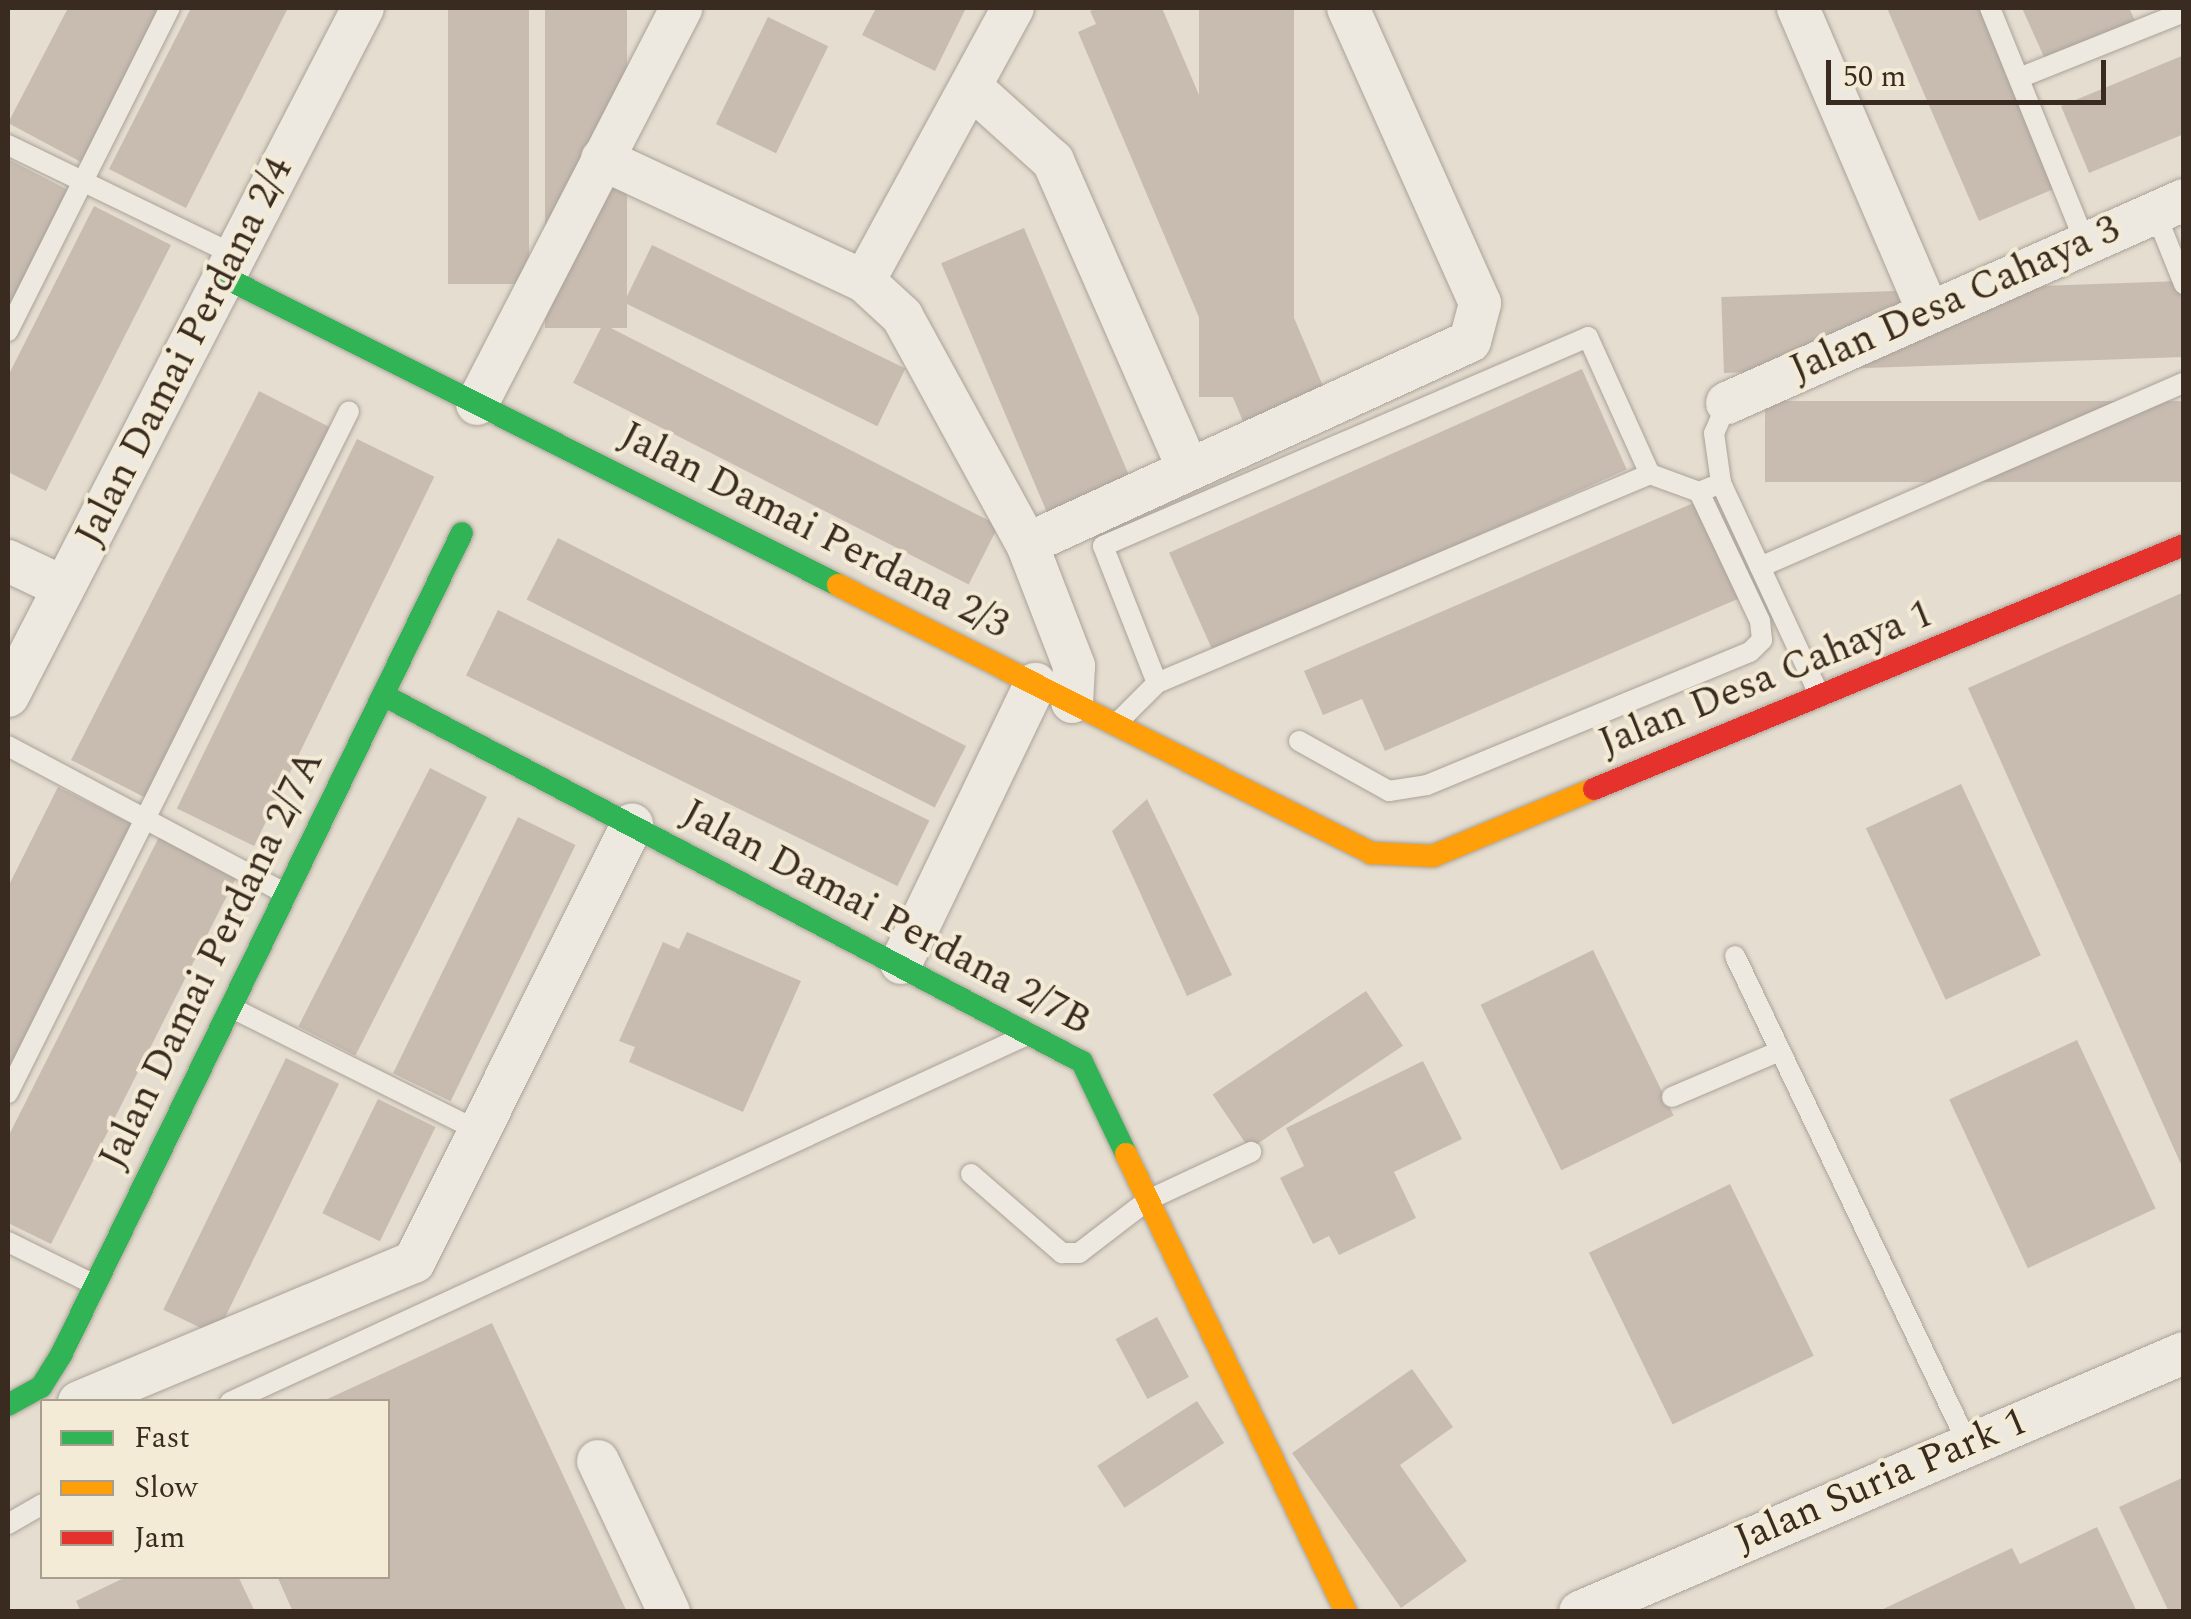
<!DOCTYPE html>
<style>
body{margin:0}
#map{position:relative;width:2191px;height:1619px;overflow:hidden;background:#e5ddcf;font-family:Spectral,serif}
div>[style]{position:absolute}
.building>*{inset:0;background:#c8bcb0;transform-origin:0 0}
.roads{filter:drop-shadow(0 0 2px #aaa298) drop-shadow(0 0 2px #aaa298)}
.lane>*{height:20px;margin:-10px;padding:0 10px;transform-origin:10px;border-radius:10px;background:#ede9e1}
.street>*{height:42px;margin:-21px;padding:0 21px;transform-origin:21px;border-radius:21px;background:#ede9e1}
.fast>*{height:22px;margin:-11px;padding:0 11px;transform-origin:11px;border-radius:11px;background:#30b455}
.slow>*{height:22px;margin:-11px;padding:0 11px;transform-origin:11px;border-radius:11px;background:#ff9f0a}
.jam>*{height:22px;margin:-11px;padding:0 11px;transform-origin:11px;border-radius:11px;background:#e5322d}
span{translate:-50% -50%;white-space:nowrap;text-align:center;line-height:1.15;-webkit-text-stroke:8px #f4ebd6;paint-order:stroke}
.street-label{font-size:40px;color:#392b20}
.frame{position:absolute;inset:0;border:10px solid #392b20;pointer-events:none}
.legend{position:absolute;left:40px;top:1399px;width:350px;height:180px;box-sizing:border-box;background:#f4ebd6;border:2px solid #a99e8d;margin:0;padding:12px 18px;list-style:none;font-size:30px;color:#392b20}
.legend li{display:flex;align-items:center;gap:20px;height:50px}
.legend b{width:50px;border:2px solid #a99e8d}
.scale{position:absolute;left:1826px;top:60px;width:280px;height:45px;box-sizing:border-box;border:5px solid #392b20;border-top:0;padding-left:12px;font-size:30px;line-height:35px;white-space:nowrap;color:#392b20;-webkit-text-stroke:8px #f4ebd6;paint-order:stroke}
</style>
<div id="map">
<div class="building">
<div style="clip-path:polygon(68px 8px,162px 8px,81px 162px,8px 123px)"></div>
<div style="clip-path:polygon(191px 8px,288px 8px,186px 208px,109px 169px)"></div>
<div style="left:448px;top:8px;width:81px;height:276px"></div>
<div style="left:545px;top:8px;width:82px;height:320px"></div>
<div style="clip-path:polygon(876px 8px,966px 8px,935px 71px,862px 35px)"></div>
<div style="clip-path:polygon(1099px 8px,1162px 8px,1329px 400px,1248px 433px,1078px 32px,1096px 24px,1090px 11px)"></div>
<div style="left:1199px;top:8px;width:95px;height:389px"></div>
<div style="clip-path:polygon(1887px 8px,1980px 8px,2058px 187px,1979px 221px)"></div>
<div style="clip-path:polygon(2022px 8px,2129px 8px,2138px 27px,2048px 66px)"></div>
<div style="left:768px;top:17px;width:67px;height:119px;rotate:26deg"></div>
<div style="clip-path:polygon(2184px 55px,2184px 134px,2089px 173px,2061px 106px)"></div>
<div style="clip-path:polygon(8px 159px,72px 192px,8px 315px)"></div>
<div style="clip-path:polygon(94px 206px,171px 245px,46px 491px,8px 472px,8px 376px)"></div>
<div style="left:1024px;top:228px;width:276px;height:90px;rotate:67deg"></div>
<div style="left:652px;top:245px;width:282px;height:64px;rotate:26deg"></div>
<div style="left:2181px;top:281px;width:76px;height:460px;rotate:88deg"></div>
<div style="left:603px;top:324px;width:444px;height:66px;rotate:27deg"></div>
<div style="left:1582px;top:369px;width:110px;height:452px;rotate:66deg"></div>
<div style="left:259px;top:391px;width:83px;height:414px;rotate:27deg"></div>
<div style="left:2184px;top:401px;width:81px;height:419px;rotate:90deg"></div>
<div style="left:357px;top:439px;width:86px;height:411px;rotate:26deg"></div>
<div style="clip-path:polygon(1698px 501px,1740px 598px,1385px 751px,1362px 699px,1323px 715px,1304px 671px)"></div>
<div style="left:558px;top:538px;width:458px;height:69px;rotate:27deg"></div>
<div style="clip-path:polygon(2184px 592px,2184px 1171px,1968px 688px)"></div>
<div style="left:498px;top:610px;width:480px;height:73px;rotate:26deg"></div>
<div style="left:430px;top:768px;width:64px;height:290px;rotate:27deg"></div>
<div style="left:1961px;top:784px;width:189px;height:105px;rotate:65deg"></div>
<div style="clip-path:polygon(58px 787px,134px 825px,8px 1076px,8px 887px)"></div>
<div style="clip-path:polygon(1147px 799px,1232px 975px,1187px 996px,1112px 831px)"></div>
<div style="left:518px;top:817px;width:64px;height:285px;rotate:26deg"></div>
<div style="clip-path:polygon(159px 837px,237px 876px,51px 1244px,8px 1223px,8px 1137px)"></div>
<div style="clip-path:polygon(687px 932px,801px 981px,743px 1112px,629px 1062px,635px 1047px,619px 1041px,663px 942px,679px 949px)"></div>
<div style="left:1593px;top:950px;width:184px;height:125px;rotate:64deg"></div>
<div style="left:1366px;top:991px;width:66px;height:185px;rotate:56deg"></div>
<div style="left:2077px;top:1040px;width:186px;height:141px;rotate:65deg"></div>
<div style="left:286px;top:1058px;width:59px;height:280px;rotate:26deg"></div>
<div style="clip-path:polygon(1423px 1061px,1462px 1139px,1394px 1172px,1416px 1218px,1339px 1255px,1329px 1236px,1313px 1244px,1280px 1178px,1304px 1166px,1286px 1128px)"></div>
<div style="left:378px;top:1099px;width:64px;height:127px;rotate:26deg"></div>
<div style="left:1730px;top:1184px;width:191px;height:157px;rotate:64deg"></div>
<div style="left:1157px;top:1317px;width:68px;height:47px;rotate:62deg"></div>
<div style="clip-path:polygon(492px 1323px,627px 1612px,293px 1612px,277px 1576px,388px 1576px,388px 1402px,321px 1402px)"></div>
<div style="clip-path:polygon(1412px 1369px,1453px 1427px,1400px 1465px,1467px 1561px,1401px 1608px,1292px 1453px)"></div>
<div style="left:1197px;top:1401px;width:50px;height:119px;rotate:57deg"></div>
<div style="clip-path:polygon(2184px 1477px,2184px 1612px,2169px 1612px,2119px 1507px)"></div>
<div style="clip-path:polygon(2097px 1527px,2137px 1612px,1877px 1612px,2012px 1548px,2020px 1564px)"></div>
<div style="clip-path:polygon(128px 1576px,238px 1576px,255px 1612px,81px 1612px,76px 1601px)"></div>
</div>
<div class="roads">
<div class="lane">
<div style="left:1990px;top:8px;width:250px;rotate:67.9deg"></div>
<div style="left:2019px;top:78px;width:178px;rotate:-21.8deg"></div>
<div style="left:8px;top:145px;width:252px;rotate:25.9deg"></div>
<div style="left:2155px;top:212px;width:78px;rotate:68.1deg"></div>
<div style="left:8px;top:331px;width:361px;rotate:-63.4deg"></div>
<div style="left:1727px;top:403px;width:33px;rotate:113deg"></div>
<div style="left:1714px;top:433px;width:50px;rotate:82deg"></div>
<div style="left:1721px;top:483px;width:230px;rotate:65.1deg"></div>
<div style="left:1760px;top:567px;width:462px;rotate:-23.5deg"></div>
<div style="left:1157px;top:683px;width:147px;rotate:-111.5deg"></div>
<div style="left:1103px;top:546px;width:528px;rotate:-23.31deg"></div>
<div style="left:1588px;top:337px;width:150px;rotate:65.7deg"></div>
<div style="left:1119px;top:721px;width:54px;rotate:-45deg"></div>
<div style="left:1157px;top:683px;width:535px;rotate:-22.97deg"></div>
<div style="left:1650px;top:474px;width:52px;rotate:20.2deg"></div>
<div style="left:1699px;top:492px;width:24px;rotate:-22deg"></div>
<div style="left:1299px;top:741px;width:103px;rotate:29.1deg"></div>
<div style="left:1389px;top:791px;width:38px;rotate:-9deg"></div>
<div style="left:1427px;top:785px;width:349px;rotate:-22.4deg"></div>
<div style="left:1750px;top:652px;width:17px;rotate:-45deg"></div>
<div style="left:1762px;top:640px;width:19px;rotate:-96deg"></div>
<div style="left:1760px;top:621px;width:143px;rotate:-115.3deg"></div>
<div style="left:8px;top:746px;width:313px;rotate:28deg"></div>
<div style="left:1735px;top:956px;width:541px;rotate:64.48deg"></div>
<div style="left:232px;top:1008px;width:276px;rotate:26.5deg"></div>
<div style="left:8px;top:1093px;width:762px;rotate:-63.43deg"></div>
<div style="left:1672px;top:1097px;width:117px;rotate:-23.1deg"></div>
<div style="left:971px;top:1174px;width:121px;rotate:41deg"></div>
<div style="left:1062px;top:1253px;width:17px"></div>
<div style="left:1079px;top:1253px;width:87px;rotate:-37.5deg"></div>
<div style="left:1148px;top:1200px;width:114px;rotate:-25deg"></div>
<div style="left:8px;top:1242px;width:97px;rotate:26.3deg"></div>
<div style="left:230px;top:1402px;width:873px;rotate:-24.72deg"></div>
<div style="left:8px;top:1524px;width:39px;rotate:-30deg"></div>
</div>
<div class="street">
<div style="left:1798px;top:8px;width:331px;rotate:66.8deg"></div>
<div style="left:973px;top:89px;width:108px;rotate:42deg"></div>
<div style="left:1053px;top:161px;width:333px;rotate:66.3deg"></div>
<div style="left:602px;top:159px;width:289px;rotate:25deg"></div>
<div style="left:864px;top:281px;width:52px;rotate:42.6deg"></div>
<div style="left:902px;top:316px;width:260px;rotate:61.3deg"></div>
<div style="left:1027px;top:544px;width:131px;rotate:68.9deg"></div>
<div style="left:1074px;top:666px;width:36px;rotate:93deg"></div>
<div style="left:864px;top:281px;width:311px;rotate:-61.4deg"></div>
<div style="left:1727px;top:403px;width:500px;rotate:-23.95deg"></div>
<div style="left:477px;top:404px;width:445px;rotate:-62.7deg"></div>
<div style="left:1027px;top:544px;width:487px;rotate:-24.6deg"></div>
<div style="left:1470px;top:341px;width:39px;rotate:-75deg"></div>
<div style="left:1480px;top:303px;width:323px;rotate:-114.1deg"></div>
<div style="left:8px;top:561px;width:61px;rotate:25.3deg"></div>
<div style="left:8px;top:696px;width:774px;rotate:-62.71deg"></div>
<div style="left:901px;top:963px;width:310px;rotate:-64.3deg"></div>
<div style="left:79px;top:1402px;width:363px;rotate:-22.7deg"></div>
<div style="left:414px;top:1262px;width:489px;rotate:-63.5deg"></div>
<div style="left:598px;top:1461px;width:167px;rotate:64.8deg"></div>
<div style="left:1580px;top:1612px;width:657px;rotate:-23.21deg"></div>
</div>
<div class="fast">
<div style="left:224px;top:277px;width:687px;rotate:26.64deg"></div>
<div style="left:383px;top:695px;width:789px;rotate:27.7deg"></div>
<div style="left:1082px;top:1062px;width:102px;rotate:64.4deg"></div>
<div style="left:8px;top:1405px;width:38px;rotate:-29deg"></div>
<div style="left:41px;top:1387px;width:40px;rotate:-58deg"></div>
<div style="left:62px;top:1353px;width:912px;rotate:-64deg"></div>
</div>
<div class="slow">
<div style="left:838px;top:585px;width:597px;rotate:26.69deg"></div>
<div style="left:1371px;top:853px;width:62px;rotate:2.8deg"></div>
<div style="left:1433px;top:856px;width:174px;rotate:-22.6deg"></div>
<div style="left:1126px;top:1154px;width:508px;rotate:64.34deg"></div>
</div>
<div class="jam">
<div style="left:1594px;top:789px;width:638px;rotate:-22.47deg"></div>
</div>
</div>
<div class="street-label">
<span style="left:1955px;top:300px;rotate:-24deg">Jalan Desa Cahaya 3</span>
<span style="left:185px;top:352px;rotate:-63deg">Jalan Damai Perdana 2/4</span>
<span style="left:814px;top:531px;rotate:27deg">Jalan Damai Perdana 2/3</span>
<span style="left:1766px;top:679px;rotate:-22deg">Jalan Desa Cahaya 1</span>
<span style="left:886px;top:918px;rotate:28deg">Jalan Damai Perdana 2/7B</span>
<span style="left:212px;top:960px;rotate:-64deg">Jalan Damai Perdana 2/7A</span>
<span style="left:1881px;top:1481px;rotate:-23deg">Jalan Suria Park 1</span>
</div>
<div class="frame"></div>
<ul class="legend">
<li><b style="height:12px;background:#30b455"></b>Fast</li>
<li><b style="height:12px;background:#ff9f0a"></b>Slow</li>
<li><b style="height:12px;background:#e5322d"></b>Jam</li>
</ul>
<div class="scale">50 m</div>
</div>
